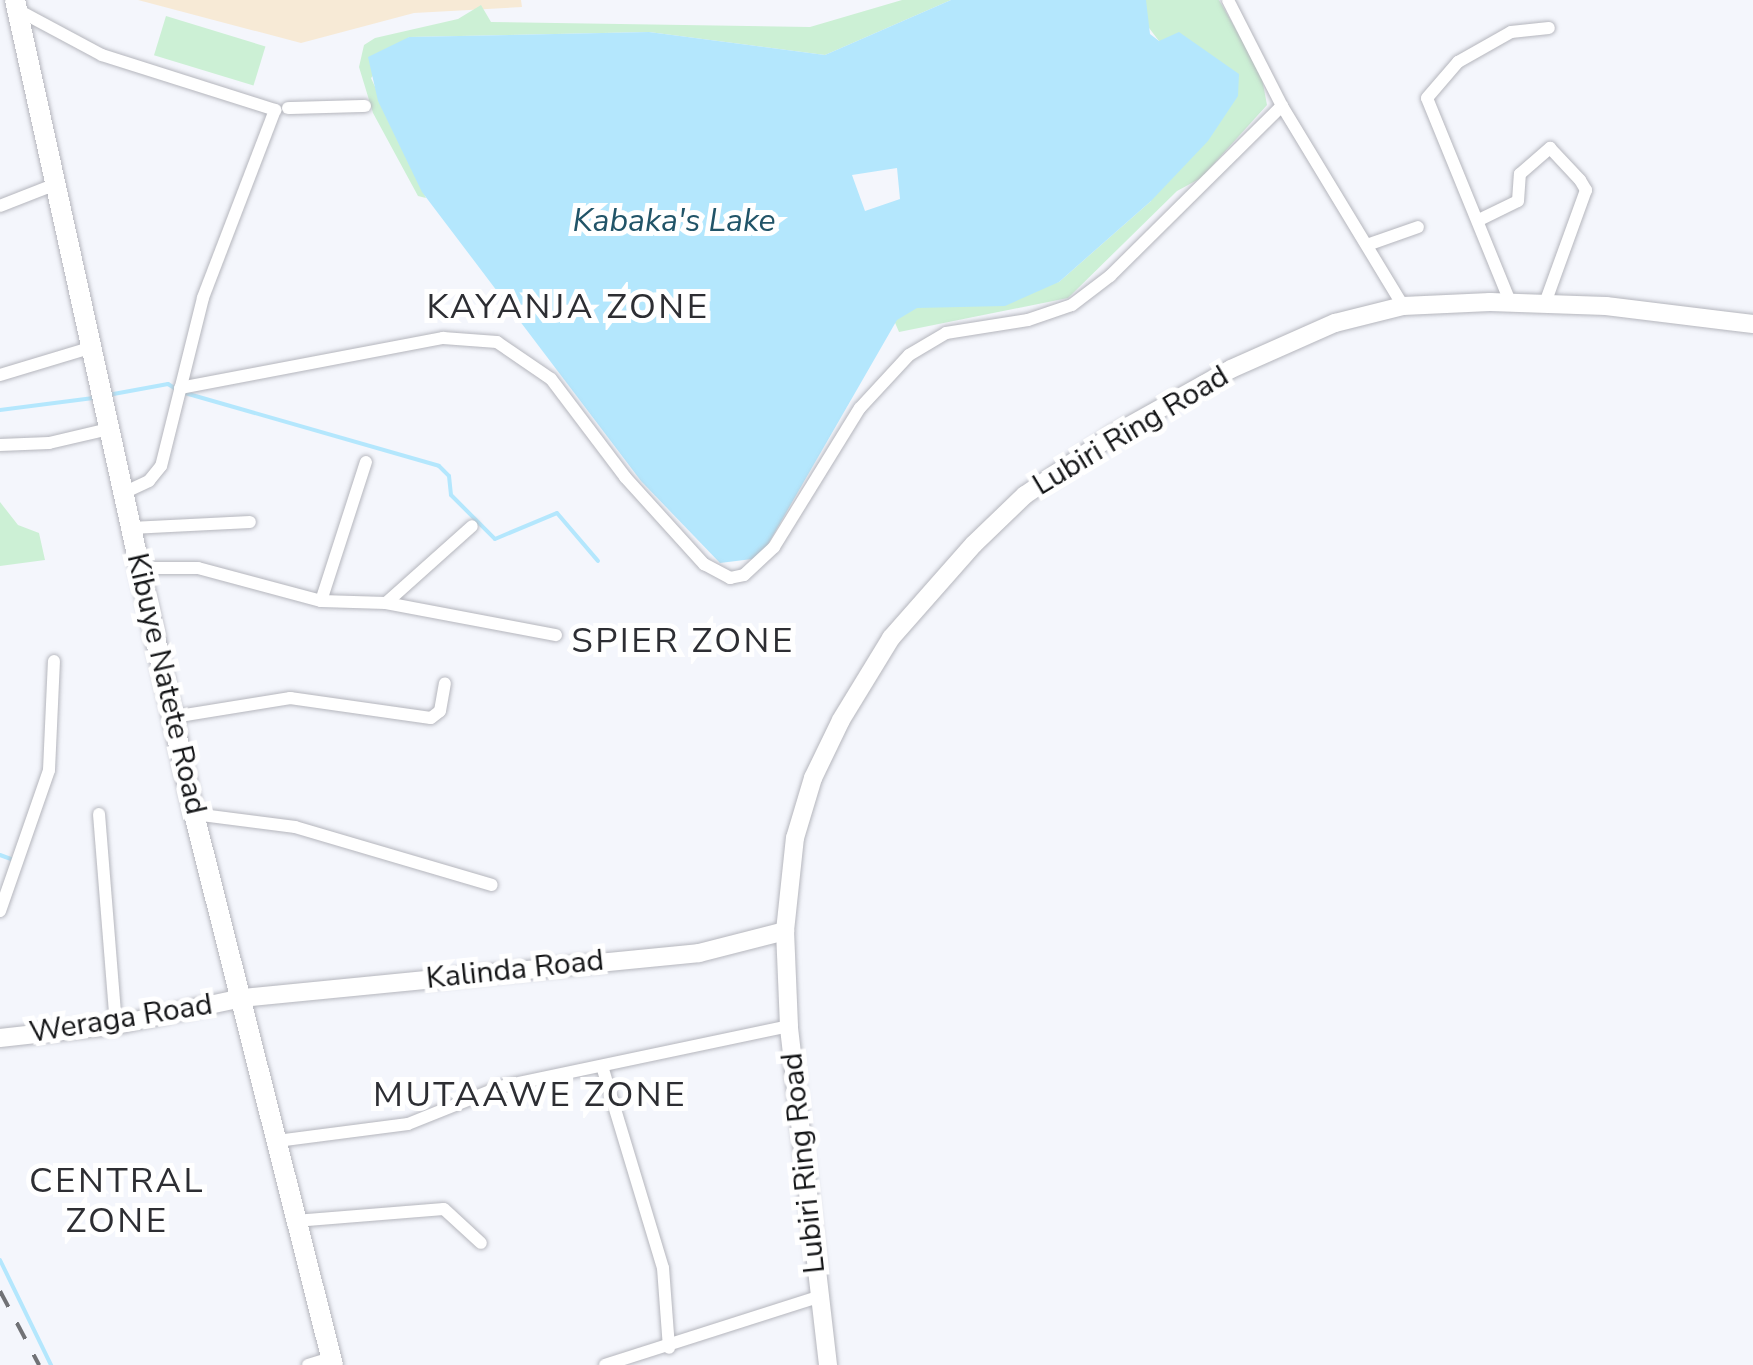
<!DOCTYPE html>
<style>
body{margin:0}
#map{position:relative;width:1753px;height:1365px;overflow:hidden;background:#f4f6fc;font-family:"Nunito Sans",sans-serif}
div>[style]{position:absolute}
.commercial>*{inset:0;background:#f7ead6}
.green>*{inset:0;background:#ccf0d5;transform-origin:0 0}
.water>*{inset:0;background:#b4e7fd}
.stream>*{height:4px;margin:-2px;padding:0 2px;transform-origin:2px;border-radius:2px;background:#b4e7fd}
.roads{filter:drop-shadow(0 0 2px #b5b6bd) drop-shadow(0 0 2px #b5b6bd)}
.street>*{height:12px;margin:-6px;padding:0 6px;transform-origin:6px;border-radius:6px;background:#fff}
.secondary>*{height:18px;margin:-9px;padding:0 9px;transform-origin:9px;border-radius:9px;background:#fff}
.primary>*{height:20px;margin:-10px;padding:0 10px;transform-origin:10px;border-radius:10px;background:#fff}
.rail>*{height:4px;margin-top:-2px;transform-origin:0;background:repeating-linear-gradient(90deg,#717276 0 18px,transparent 0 36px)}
span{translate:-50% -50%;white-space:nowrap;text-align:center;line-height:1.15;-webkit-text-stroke:10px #fff;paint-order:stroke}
.street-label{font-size:30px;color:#141517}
.water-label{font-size:32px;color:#215468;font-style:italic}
.quarter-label{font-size:35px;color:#2d2e33;letter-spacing:2.5px}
</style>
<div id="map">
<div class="commercial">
<div style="clip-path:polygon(138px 0,521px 0,522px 7px,414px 13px,301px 43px)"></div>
</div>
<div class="green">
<div style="clip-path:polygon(902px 0,951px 0,825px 55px,649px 32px,409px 37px,371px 78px,426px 198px,418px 196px,373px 113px,359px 67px,364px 45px,375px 38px,458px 19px,481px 5px,491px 22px,810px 27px)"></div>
<div style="clip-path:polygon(1146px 0,1219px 0,1261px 73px,1267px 105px,1201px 178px,1177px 191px,1068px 298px,899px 332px,890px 311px,1059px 282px,1151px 201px,1159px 41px,1146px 24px)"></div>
<div style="left:166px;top:16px;width:104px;height:41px;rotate:17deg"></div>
<div style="clip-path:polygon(0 502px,18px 525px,39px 533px,45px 560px,0 566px)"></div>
</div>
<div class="water">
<div style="clip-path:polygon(evenodd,951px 0,1146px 0,1150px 34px,1159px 41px,1179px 32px,1239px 74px,1238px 96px,1208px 141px,1151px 201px,1059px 282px,1005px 306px,917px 308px,897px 320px,760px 558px,720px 563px,641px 481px,422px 192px,378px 101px,368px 57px,409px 37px,649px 32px,825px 55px,951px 0,897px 168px,900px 199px,865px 211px,852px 175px,897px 168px)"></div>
</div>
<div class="stream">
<div style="left:185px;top:393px;width:264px;rotate:16deg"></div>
<div style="left:439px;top:466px;width:14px;rotate:45deg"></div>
<div style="left:449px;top:476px;width:19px;rotate:84deg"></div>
<div style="left:451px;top:495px;width:62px;rotate:45deg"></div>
<div style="left:495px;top:539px;width:67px;rotate:-22.8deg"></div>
<div style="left:557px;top:513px;width:63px;rotate:49.5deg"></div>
<div style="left:108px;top:395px;width:61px;rotate:-10.4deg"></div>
<div style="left:168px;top:384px;width:9px;rotate:32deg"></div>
<div style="left:0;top:410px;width:94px;rotate:-7.4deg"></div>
<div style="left:0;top:855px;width:15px;rotate:20deg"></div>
<div style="left:0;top:1260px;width:117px;rotate:64.1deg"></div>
</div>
<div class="roads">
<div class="street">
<div style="left:1228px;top:0;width:119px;rotate:63deg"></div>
<div style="left:1282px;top:106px;width:234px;rotate:58.8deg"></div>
<div style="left:18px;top:10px;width:95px;rotate:28.2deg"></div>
<div style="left:102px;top:55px;width:182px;rotate:17.6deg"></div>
<div style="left:275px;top:110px;width:201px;rotate:111deg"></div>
<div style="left:203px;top:298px;width:173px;rotate:104deg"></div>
<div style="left:161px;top:466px;width:19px;rotate:129deg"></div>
<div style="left:149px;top:481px;width:29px;rotate:155deg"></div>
<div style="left:288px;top:108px;width:77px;rotate:-1.5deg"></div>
<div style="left:0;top:206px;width:60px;rotate:-21.4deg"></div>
<div style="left:1479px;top:220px;width:43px;rotate:-26deg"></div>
<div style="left:1518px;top:201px;width:27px;rotate:-86deg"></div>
<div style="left:1520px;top:174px;width:40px;rotate:-41deg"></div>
<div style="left:1550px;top:148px;width:44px;rotate:46.8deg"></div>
<div style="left:1580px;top:180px;width:12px;rotate:59deg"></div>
<div style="left:1586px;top:190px;width:123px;rotate:109.9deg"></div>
<div style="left:1367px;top:245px;width:54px;rotate:-19.4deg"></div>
<div style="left:1511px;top:304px;width:222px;rotate:-112.2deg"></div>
<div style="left:1427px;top:98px;width:48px;rotate:-49.3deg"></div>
<div style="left:1458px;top:62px;width:61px;rotate:-29.5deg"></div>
<div style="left:1511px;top:32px;width:38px;rotate:-6deg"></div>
<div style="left:0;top:375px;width:97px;rotate:-16.8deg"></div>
<div style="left:180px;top:388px;width:268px;rotate:-10.8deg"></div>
<div style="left:443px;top:338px;width:54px;rotate:4.2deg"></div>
<div style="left:497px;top:342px;width:65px;rotate:34.4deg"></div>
<div style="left:551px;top:379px;width:123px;rotate:52.9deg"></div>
<div style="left:625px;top:477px;width:118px;rotate:47.8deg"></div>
<div style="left:704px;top:564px;width:30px;rotate:28deg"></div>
<div style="left:730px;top:578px;width:14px;rotate:-12deg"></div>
<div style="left:744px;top:575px;width:41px;rotate:-43deg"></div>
<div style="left:774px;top:547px;width:163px;rotate:-58.3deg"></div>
<div style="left:860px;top:408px;width:72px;rotate:-47.2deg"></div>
<div style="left:909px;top:355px;width:43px;rotate:-30.7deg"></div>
<div style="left:946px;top:333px;width:83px;rotate:-9deg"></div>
<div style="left:1028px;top:320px;width:46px;rotate:-18.8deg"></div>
<div style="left:1072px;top:305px;width:48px;rotate:-37.3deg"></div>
<div style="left:1110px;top:276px;width:242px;rotate:-44.7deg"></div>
<div style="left:0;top:445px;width:49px;rotate:-2.3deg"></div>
<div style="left:49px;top:443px;width:62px;rotate:-13.1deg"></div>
<div style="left:131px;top:528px;width:119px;rotate:-2.9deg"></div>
<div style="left:139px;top:568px;width:59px"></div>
<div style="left:198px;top:568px;width:127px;rotate:15deg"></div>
<div style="left:321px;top:601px;width:65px;rotate:1.8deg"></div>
<div style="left:386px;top:603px;width:173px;rotate:10.7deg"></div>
<div style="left:321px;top:601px;width:146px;rotate:-72.1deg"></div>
<div style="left:386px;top:603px;width:115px;rotate:-41.8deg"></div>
<div style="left:173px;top:717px;width:119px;rotate:-9.2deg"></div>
<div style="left:290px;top:698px;width:142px;rotate:8.1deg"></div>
<div style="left:431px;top:718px;width:11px;rotate:-38deg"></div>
<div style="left:440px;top:711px;width:28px;rotate:-80deg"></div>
<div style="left:99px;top:814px;width:212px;rotate:85.4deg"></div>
<div style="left:194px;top:814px;width:102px;rotate:7.3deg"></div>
<div style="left:295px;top:827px;width:205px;rotate:16.4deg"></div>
<div style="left:0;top:911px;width:149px;rotate:-70.8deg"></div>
<div style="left:49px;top:770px;width:109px;rotate:-87.4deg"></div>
<div style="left:602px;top:1066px;width:211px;rotate:73.2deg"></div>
<div style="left:663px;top:1268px;width:80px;rotate:85.7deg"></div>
<div style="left:277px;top:1141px;width:132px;rotate:-7.4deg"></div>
<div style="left:408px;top:1124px;width:99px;rotate:-21.9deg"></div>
<div style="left:500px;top:1087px;width:295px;rotate:-11.9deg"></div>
<div style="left:295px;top:1221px;width:149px;rotate:-4.6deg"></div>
<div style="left:444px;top:1209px;width:50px;rotate:42.6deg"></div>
<div style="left:308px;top:1365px;width:24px;rotate:-17deg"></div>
<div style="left:605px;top:1365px;width:224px;rotate:-17.7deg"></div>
</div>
<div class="secondary">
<div style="left:0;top:1038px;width:117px;rotate:-6.4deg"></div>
<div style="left:116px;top:1025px;width:129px;rotate:-12.1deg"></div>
<div style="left:242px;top:998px;width:459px;rotate:-5.6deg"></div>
<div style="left:699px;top:953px;width:89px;rotate:-14.3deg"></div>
<div style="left:828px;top:1365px;width:341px;rotate:-96.6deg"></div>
<div style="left:789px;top:1026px;width:95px;rotate:-92.4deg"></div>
<div style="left:785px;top:931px;width:94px;rotate:-83.9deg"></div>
<div style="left:795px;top:838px;width:63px;rotate:-73.3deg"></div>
<div style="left:813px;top:778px;width:64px;rotate:-64.2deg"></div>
<div style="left:841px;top:720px;width:96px;rotate:-58.6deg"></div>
<div style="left:891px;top:638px;width:125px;rotate:-48.6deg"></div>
<div style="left:974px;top:544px;width:71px;rotate:-43.9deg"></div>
<div style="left:1025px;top:495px;width:107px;rotate:-34.3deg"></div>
<div style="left:1113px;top:435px;width:135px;rotate:-29.2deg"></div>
<div style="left:1231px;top:369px;width:114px;rotate:-23.9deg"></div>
<div style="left:1335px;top:323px;width:70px;rotate:-14deg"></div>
<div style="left:1403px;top:306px;width:87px;rotate:-2.6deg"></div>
<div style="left:1490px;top:302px;width:116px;rotate:2deg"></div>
<div style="left:1606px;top:306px;width:148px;rotate:7deg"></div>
</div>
<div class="primary">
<div style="left:15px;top:0;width:833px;rotate:77.6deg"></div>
<div style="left:194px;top:814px;width:568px;rotate:75.84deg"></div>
</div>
</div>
<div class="rail">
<div style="left:0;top:1291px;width:84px;rotate:62.2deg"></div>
</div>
<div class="street-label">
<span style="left:1131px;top:431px;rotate:-31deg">Lubiri Ring Road</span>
<span style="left:166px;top:684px;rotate:77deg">Kibuye Natete Road</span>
<span style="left:515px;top:970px;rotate:-6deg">Kalinda Road</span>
<span style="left:121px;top:1019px;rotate:-9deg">Weraga Road</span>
<span style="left:804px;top:1163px;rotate:-96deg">Lubiri Ring Road</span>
</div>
<div class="water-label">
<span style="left:674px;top:221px">Kabaka's Lake</span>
</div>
<div class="quarter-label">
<span style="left:568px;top:307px">KAYANJA ZONE</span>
<span style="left:683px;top:641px">SPIER ZONE</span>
<span style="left:530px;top:1095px">MUTAAWE ZONE</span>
<span style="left:117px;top:1201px">CENTRAL<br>ZONE</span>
</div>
</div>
